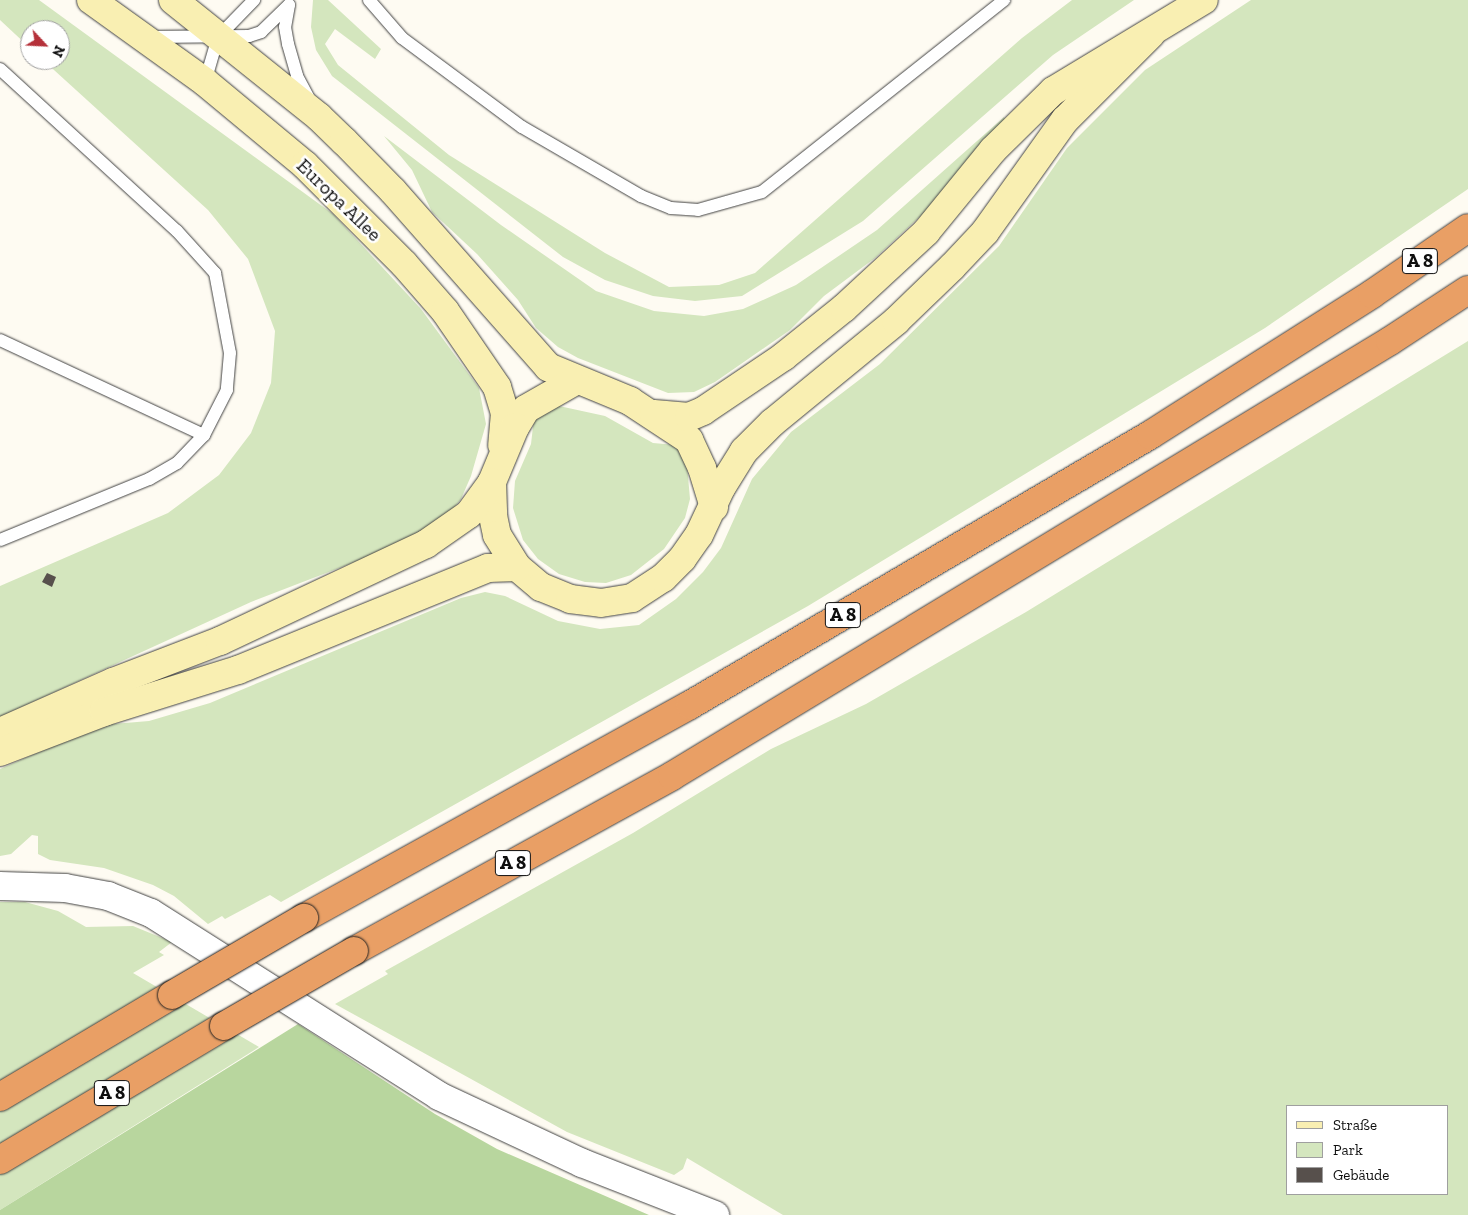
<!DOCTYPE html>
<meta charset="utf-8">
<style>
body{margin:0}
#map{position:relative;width:1468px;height:1215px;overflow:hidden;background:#fefbf2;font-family:"Zilla Slab",serif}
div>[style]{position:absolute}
.green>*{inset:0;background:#d4e6be}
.forest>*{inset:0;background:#b8d69e}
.building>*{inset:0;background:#57504c}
.roads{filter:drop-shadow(0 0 1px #424242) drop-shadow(0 0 1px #424242)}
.service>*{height:12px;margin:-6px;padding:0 6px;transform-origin:6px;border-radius:6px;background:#fff}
.tertiary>*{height:28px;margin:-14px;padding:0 14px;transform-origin:14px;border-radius:14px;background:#fff}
.secondary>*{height:28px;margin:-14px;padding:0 14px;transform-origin:14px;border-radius:14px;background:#f9efb2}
.motorway>*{height:28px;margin:-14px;padding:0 14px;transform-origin:14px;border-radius:14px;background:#e99f65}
.bridges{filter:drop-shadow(0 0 1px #202020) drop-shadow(0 0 1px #202020)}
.motorway-bridge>*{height:28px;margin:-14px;padding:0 14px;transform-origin:14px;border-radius:14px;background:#e99f65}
span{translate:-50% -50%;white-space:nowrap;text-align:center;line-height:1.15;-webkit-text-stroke:5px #fff;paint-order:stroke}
.shield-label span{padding:1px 4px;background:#fff;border:1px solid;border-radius:4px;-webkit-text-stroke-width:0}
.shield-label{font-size:19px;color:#0f0f0f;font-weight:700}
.street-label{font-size:20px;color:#0f0f0f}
.legend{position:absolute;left:1286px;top:1105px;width:162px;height:90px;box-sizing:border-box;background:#fff;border:1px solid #9f9f9f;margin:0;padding:6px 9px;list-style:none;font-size:15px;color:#0f0f0f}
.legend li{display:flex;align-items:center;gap:10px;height:25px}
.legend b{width:25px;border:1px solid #9f9f9f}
.north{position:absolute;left:20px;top:20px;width:50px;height:50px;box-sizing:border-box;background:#fff;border:1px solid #9f9f9f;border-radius:50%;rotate:115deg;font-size:14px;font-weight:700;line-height:20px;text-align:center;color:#0f0f0f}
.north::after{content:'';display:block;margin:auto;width:18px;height:22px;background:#b5313a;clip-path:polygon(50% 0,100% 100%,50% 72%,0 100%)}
</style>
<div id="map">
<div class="green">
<div style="clip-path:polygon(0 0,39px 0,333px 214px,421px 309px,479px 388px,486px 424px,471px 476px,461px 499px,446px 518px,399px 545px,251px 602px,0 717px,0 586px,168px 513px,219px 475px,251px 433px,271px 383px,275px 331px,248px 259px,208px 210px,43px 60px,60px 60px,60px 30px,30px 30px,30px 48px,0 20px)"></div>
<div style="clip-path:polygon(313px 0,328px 0,381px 49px,375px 59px,335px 29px,325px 44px,338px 65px,449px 155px,605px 253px,669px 287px,719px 285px,755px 273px,1022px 38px,1072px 0,1134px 0,1053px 55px,863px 221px,742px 296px,695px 301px,653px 296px,605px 280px,563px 257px,332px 76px,316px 50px,311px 27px)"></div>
<div style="clip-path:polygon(1251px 0,1468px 0,1468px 189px,1265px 328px,808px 606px,281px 902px,270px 895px,225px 919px,222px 916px,208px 924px,174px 896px,153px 885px,104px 868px,50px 860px,38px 854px,38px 836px,32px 835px,11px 854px,0 856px,0 769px,101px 725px,149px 721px,210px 703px,461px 598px,485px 592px,505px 596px,558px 621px,600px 629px,639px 625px,676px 599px,703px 572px,721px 548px,752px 479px,791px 432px,880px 364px,999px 246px,1067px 148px,1145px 70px)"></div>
<div style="clip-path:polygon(1004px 117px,1006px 124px,939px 199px,875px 258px,824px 296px,790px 330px,715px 382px,694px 392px,668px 393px,578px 358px,558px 347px,536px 328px,518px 300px,477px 254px,432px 212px,412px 170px,384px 136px,501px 225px,596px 291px,654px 311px,704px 316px,743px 309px,796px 285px,877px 230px)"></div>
<div style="clip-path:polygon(evenodd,1468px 341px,1468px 1215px,783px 1215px,687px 1158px,683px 1169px,674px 1175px,567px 1132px,335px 1004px,388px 974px,385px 971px,633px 833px,771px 749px,866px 704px,1026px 612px,1468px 341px,1287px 1106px,1447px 1106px,1447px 1194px,1287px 1194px,1287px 1106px)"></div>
<div style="clip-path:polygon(559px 406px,605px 416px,653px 443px,676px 445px,687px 465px,690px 499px,685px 518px,664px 549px,631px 575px,606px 583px,585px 582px,559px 574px,538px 559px,523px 540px,513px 508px,515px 481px,531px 444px,534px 418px)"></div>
<div style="clip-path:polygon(0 902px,25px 902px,58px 911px,86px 927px,133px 926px,172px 942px,159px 952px,164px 955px,133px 973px,259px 1047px,0 1210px)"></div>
</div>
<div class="forest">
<div style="clip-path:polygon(298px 1024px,435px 1114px,497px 1149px,649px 1215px,0 1215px,0 1210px)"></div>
</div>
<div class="building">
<div style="clip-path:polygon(47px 573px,56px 577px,52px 587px,42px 582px)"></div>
</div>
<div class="roads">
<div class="service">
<div style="left:369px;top:0;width:50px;rotate:49deg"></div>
<div style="left:402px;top:38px;width:149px;rotate:36.6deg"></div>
<div style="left:522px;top:127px;width:138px;rotate:30.1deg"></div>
<div style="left:641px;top:196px;width:32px;rotate:22deg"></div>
<div style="left:671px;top:208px;width:27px;rotate:4deg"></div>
<div style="left:698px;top:210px;width:66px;rotate:-15.7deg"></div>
<div style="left:762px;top:192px;width:309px;rotate:-38.4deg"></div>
<div style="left:289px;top:5px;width:22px;rotate:100deg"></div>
<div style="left:285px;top:27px;width:17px;rotate:80deg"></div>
<div style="left:288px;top:44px;width:33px;rotate:74deg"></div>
<div style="left:297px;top:76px;width:30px;rotate:62deg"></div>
<div style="left:150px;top:37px;width:99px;rotate:-0.6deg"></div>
<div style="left:249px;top:36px;width:13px;rotate:-18deg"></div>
<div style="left:261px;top:32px;width:39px;rotate:-44deg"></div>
<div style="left:0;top:69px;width:240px;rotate:42.5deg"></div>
<div style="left:177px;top:231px;width:57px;rotate:47.9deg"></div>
<div style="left:215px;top:273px;width:81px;rotate:79.4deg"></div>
<div style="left:230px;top:353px;width:37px;rotate:95deg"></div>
<div style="left:227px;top:390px;width:51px;rotate:117.1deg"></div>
<div style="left:204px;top:435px;width:39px;rotate:134deg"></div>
<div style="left:177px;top:463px;width:32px;rotate:150deg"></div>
<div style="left:149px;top:479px;width:161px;rotate:157.7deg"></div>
<div style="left:205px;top:82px;width:47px;rotate:-73.9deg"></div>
<div style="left:218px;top:37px;width:52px;rotate:-45.8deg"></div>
<div style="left:0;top:340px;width:225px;rotate:25deg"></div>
</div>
<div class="tertiary">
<div style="left:0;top:886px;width:65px;rotate:1.8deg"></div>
<div style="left:65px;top:888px;width:44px;rotate:10.5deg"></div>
<div style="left:108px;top:896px;width:46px;rotate:21.6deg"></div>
<div style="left:151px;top:913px;width:341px;rotate:32.4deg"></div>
<div style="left:439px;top:1096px;width:158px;rotate:25.1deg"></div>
<div style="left:582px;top:1163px;width:143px;rotate:21.4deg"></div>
</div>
<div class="secondary">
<div style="left:91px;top:0;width:140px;rotate:35.7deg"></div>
<div style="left:205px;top:82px;width:130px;rotate:39.7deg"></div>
<div style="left:305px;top:165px;width:140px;rotate:45deg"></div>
<div style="left:404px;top:264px;width:62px;rotate:48.9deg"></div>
<div style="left:445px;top:311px;width:92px;rotate:55.6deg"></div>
<div style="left:497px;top:387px;width:27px;rotate:73deg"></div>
<div style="left:505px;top:413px;width:32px;rotate:95deg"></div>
<div style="left:173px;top:0;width:187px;rotate:38.7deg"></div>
<div style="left:319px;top:117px;width:35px;rotate:44deg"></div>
<div style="left:344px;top:141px;width:70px;rotate:45.6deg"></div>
<div style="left:393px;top:191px;width:235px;rotate:48.6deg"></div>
<div style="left:548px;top:367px;width:89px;rotate:22.5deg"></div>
<div style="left:630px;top:401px;width:71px;rotate:33.5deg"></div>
<div style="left:689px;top:440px;width:31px;rotate:65deg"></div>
<div style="left:702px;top:468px;width:41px;rotate:72.9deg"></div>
<div style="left:575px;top:381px;width:56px;rotate:150.3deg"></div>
<div style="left:526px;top:409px;width:21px;rotate:121deg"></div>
<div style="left:515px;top:427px;width:60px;rotate:112.7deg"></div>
<div style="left:492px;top:482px;width:34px;rotate:88deg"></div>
<div style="left:493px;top:516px;width:19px;rotate:78deg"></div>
<div style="left:497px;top:535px;width:38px;rotate:58deg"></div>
<div style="left:517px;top:567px;width:31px;rotate:40deg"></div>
<div style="left:541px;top:587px;width:31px;rotate:22deg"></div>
<div style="left:570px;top:599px;width:31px;rotate:7deg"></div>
<div style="left:601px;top:603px;width:31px;rotate:-9deg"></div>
<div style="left:632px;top:598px;width:37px;rotate:-33deg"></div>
<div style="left:663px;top:578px;width:27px;rotate:-45deg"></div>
<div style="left:682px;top:559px;width:29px;rotate:-55deg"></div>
<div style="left:699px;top:535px;width:52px;rotate:-64.9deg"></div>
<div style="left:721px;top:488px;width:44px;rotate:-58.1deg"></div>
<div style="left:744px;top:451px;width:40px;rotate:-45deg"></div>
<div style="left:772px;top:423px;width:161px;rotate:-39.4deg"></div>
<div style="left:896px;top:321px;width:78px;rotate:-44deg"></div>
<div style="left:952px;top:267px;width:48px;rotate:-46.7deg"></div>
<div style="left:985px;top:232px;width:138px;rotate:-54.5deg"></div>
<div style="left:1065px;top:120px;width:122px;rotate:-45deg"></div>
<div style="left:654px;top:414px;width:35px;rotate:5deg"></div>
<div style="left:689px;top:417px;width:15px;rotate:-23deg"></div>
<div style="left:703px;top:411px;width:97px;rotate:-34deg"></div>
<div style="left:783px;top:357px;width:78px;rotate:-38.8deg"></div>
<div style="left:844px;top:308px;width:112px;rotate:-42.8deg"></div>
<div style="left:926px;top:232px;width:106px;rotate:-50.7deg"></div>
<div style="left:993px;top:150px;width:84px;rotate:-44.5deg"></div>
<div style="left:1053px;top:91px;width:176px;rotate:-31.1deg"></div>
<div style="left:0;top:732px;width:124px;rotate:-23.9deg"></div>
<div style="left:113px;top:682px;width:115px;rotate:-21deg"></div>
<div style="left:220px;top:641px;width:228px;rotate:-25.2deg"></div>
<div style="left:426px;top:544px;width:52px;rotate:-34.9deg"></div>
<div style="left:469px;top:514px;width:39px;rotate:-54deg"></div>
<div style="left:0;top:752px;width:111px;rotate:-21deg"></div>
<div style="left:104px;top:712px;width:140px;rotate:-17.4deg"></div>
<div style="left:238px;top:670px;width:270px;rotate:-22.2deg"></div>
<div style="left:488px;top:568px;width:29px;rotate:-2deg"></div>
</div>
<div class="motorway">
<div style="left:304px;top:918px;width:441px;rotate:-28.9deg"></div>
<div style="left:690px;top:705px;width:533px;rotate:-30.41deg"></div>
<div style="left:1150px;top:435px;width:263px;rotate:-32.4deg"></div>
<div style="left:1372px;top:294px;width:116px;rotate:-34.5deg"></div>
<div style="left:354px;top:951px;width:363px;rotate:-28.8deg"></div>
<div style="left:672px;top:776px;width:839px;rotate:-31.21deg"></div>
<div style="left:1390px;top:341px;width:93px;rotate:-33.2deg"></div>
<div style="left:0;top:1097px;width:200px;rotate:-30.7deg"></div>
<div style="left:0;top:1160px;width:261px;rotate:-30.9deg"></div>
</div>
</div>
<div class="bridges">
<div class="motorway-bridge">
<div style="left:172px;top:995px;width:153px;rotate:-30.3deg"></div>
<div style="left:224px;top:1026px;width:150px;rotate:-30deg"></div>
</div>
</div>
<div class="shield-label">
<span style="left:1420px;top:261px">A 8</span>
<span style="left:843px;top:615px">A 8</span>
<span style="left:513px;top:863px">A 8</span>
<span style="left:112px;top:1093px">A 8</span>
</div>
<div class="street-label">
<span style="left:339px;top:200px;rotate:44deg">Europa Allee</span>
</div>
<ul class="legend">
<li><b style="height:6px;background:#f9efb2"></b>Straße</li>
<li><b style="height:14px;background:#d4e6be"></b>Park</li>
<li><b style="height:14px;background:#57504c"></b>Gebäude</li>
</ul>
<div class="north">N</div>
</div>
